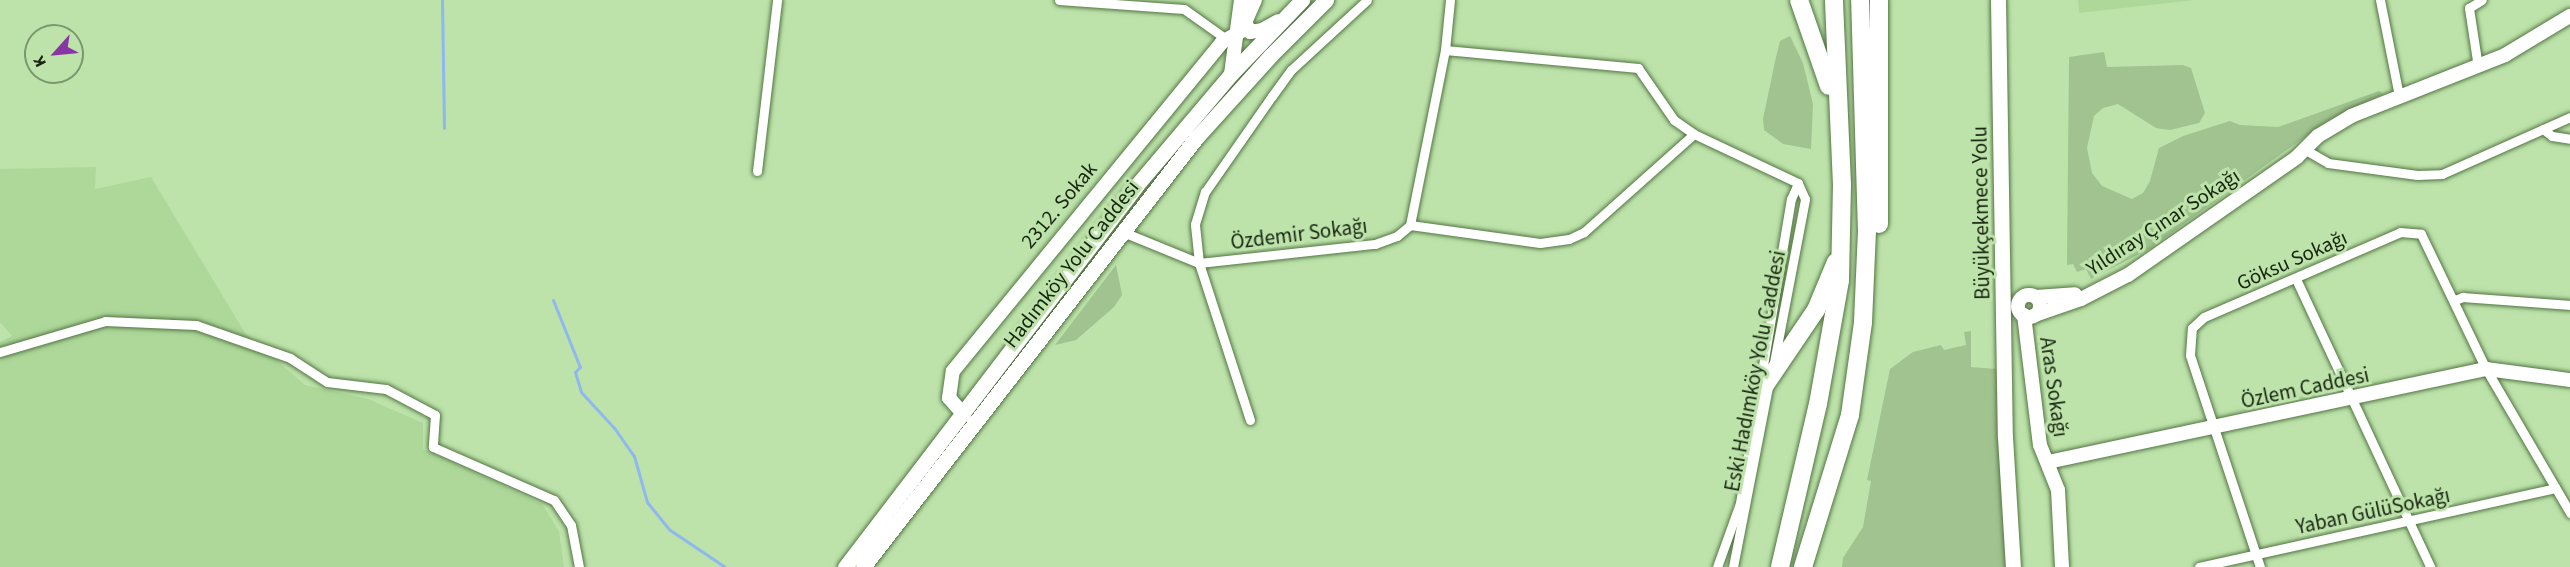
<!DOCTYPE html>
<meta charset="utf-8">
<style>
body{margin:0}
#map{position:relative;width:2570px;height:567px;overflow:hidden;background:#bde3ab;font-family:"Source Sans 3",sans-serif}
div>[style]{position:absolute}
.built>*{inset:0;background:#add89a}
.green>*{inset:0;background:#a0c390}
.stream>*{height:3px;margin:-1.5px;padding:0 1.5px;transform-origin:1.5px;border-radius:1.5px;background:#8fb8ee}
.roads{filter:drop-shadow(0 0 2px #547643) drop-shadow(0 0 2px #547643)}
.street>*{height:9px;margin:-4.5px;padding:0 4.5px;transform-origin:4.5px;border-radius:4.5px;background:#fff}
.secondary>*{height:14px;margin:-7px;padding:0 7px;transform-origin:7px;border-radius:7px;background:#fff}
.secondary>.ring{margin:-7px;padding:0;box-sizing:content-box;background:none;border:14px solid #fff;border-radius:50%}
.primary>*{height:15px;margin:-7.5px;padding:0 7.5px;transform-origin:7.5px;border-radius:7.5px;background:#fff}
.highway>*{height:18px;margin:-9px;padding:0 9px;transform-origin:9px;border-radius:9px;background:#fff}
span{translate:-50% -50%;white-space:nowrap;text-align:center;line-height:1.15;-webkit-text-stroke:6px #bde3ab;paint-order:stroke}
.street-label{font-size:21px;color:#172510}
.north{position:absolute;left:24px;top:24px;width:60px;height:60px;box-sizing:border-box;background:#bde3ab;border:2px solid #7b976d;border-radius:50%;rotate:243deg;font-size:16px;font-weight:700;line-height:24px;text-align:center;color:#172510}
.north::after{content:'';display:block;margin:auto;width:21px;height:27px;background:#8836a5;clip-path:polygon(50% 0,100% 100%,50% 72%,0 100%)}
</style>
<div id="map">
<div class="built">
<div style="clip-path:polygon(2078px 0,2195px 0,2079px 13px)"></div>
<div style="clip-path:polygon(96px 167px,95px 189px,151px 177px,245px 333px,305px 385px,368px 399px,423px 423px,423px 449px,542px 504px,559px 531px,564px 567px,0 567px,0 342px,12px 336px,0 322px,0 169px)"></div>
</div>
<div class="green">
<div style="clip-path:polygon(1790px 36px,1803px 63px,1813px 104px,1811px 149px,1783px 144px,1764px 130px,1763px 119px,1776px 57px,1780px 41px)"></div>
<div style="clip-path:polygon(2104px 52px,2107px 67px,2183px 65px,2191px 68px,2205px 113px,2199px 123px,2170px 130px,2156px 128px,2118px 104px,2103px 108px,2094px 116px,2087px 148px,2092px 173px,2102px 186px,2132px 199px,2143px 193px,2150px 181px,2159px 148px,2183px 136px,2230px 121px,2240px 125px,2278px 127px,2379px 91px,2383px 94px,2327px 121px,2149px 249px,2091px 279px,2086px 269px,2077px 272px,2073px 264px,2067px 265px,2069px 57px)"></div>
<div style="clip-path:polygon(1116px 265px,1122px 295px,1114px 307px,1076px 340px,1055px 345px)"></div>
<div style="clip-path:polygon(1971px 331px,1971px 367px,1996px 369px,2007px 567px,1842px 567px,1843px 558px,1863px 527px,1871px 481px,1867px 480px,1890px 369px,1913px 352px,1941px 345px,1944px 350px,1966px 345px,1964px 332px)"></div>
</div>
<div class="stream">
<div style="left:442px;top:0;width:128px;rotate:89.1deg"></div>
<div style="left:553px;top:300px;width:72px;rotate:68.1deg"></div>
<div style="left:580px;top:367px;width:7px;rotate:135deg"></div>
<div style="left:575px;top:372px;width:21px;rotate:73deg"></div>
<div style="left:581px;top:392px;width:50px;rotate:47.4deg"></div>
<div style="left:615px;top:429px;width:33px;rotate:55deg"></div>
<div style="left:634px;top:456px;width:48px;rotate:74.2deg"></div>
<div style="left:647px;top:502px;width:36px;rotate:51deg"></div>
<div style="left:670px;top:530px;width:66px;rotate:33.9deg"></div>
</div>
<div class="roads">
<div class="street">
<div style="left:1059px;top:0;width:125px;rotate:4.1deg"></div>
<div style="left:1184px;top:9px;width:52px;rotate:35.5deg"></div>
<div style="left:1450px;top:0;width:50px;rotate:95.7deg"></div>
<div style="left:1445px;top:50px;width:194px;rotate:5.3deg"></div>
<div style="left:1638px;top:68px;width:63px;rotate:55.3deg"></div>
<div style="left:1674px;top:120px;width:24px;rotate:35deg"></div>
<div style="left:1694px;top:134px;width:115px;rotate:25.2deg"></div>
<div style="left:2380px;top:0;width:98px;rotate:78.8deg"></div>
<div style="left:2478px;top:67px;width:60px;rotate:-98.7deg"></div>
<div style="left:2469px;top:8px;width:15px;rotate:-32deg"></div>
<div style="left:2543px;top:129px;width:11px;rotate:38deg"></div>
<div style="left:2552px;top:136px;width:18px;rotate:9deg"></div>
<div style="left:2304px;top:149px;width:28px;rotate:30deg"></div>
<div style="left:2328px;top:163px;width:90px;rotate:7.7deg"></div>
<div style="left:2417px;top:175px;width:25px;rotate:-2deg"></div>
<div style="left:2442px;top:174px;width:140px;rotate:-24deg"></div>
<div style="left:757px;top:171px;width:172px;rotate:-83.3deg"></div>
<div style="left:1410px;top:225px;width:131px;rotate:7.9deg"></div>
<div style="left:1540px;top:243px;width:29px;rotate:-8deg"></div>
<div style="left:1569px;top:239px;width:17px;rotate:-25deg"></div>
<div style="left:1584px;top:232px;width:147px;rotate:-41.7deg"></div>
<div style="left:1123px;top:232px;width:82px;rotate:22.2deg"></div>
<div style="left:1199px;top:263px;width:177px;rotate:-6.2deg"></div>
<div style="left:1375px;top:244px;width:23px;rotate:-20deg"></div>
<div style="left:1397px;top:236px;width:17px;rotate:-40deg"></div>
<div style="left:1410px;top:225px;width:178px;rotate:-78.7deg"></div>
<div style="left:2296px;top:279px;width:318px;rotate:65deg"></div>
<div style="left:2455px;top:300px;width:9px;rotate:-21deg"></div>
<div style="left:2463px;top:297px;width:107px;rotate:4.3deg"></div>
<div style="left:0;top:352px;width:109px;rotate:-16.4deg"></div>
<div style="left:105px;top:321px;width:91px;rotate:2.5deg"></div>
<div style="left:196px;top:325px;width:100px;rotate:19.3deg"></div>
<div style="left:290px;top:358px;width:44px;rotate:33deg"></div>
<div style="left:327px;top:382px;width:59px;rotate:6.8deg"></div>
<div style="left:386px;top:389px;width:55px;rotate:28deg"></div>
<div style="left:435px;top:415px;width:32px;rotate:94deg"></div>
<div style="left:433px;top:447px;width:132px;rotate:23.7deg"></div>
<div style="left:554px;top:500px;width:30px;rotate:56deg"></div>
<div style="left:571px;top:525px;width:43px;rotate:79.2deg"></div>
<div style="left:1774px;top:362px;width:166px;rotate:-79.2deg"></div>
<div style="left:1805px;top:199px;width:17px;rotate:-114deg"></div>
<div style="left:1250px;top:420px;width:165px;rotate:-108deg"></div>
<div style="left:1199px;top:263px;width:39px;rotate:-96deg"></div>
<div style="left:1195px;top:224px;width:34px;rotate:-73deg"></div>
<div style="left:1205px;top:192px;width:117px;rotate:-55.1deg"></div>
<div style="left:1272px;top:96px;width:32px;rotate:-54deg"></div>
<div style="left:1291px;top:70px;width:103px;rotate:-42.6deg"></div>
<div style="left:1717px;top:567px;width:68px;rotate:-70.2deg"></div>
<div style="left:1740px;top:503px;width:308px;rotate:-80.5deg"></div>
<div style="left:1791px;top:199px;width:17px;rotate:-66deg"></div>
<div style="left:1733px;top:567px;width:183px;rotate:-79deg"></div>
<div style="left:2199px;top:567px;width:365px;rotate:-12.5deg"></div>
<div style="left:2260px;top:567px;width:223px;rotate:-108.3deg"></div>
<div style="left:2190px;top:355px;width:27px;rotate:-86deg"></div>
<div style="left:2192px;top:328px;width:16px;rotate:-43deg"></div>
<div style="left:2204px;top:317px;width:214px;rotate:-23.4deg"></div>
<div style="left:2400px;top:232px;width:21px;rotate:5deg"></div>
<div style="left:2421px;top:234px;width:150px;rotate:64.3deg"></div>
<div style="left:2486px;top:369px;width:167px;rotate:59.7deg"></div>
</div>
<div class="secondary">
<div style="left:1255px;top:0;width:24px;rotate:114deg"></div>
<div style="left:1245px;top:22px;width:11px;rotate:63deg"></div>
<div style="left:1250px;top:32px;width:12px;rotate:-9deg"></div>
<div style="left:1262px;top:30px;width:18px;rotate:-29deg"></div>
<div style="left:1231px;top:74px;width:75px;rotate:-82.3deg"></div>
<div class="ring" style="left:2018px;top:295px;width:8px;height:8px"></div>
<div style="left:2036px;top:297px;width:39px;rotate:-4deg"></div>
<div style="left:2024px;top:315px;width:131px;rotate:83deg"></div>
<div style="left:2040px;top:445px;width:48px;rotate:68.2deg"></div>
<div style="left:2058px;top:490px;width:77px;rotate:87deg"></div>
<div style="left:2035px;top:315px;width:49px;rotate:-19.2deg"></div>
<div style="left:2081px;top:299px;width:53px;rotate:-27.1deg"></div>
<div style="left:2128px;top:275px;width:206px;rotate:-34.9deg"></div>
<div style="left:2297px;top:157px;width:30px;rotate:-45deg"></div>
<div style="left:2318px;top:136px;width:39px;rotate:-31deg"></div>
<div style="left:2351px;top:116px;width:166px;rotate:-21.6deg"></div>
<div style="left:2505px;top:55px;width:76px;rotate:-31deg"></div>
<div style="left:964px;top:415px;width:23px;rotate:-131deg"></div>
<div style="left:949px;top:398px;width:27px;rotate:-82deg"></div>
<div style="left:953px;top:371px;width:425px;rotate:-50.7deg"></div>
<div style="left:1222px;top:42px;width:29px;rotate:-29deg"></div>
<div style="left:2048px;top:462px;width:448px;rotate:-12deg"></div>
<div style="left:2486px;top:369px;width:85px;rotate:7.5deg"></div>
</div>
<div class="primary">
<div style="left:1998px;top:0;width:437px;rotate:89.1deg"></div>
<div style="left:2005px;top:437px;width:130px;rotate:86.5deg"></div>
<div style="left:845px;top:567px;width:479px;rotate:-52.6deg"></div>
<div style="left:1136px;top:186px;width:147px;rotate:-49.7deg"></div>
<div style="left:1231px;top:74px;width:103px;rotate:-46.2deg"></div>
<div style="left:863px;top:567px;width:543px;rotate:-52.18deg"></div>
<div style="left:1196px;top:138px;width:112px;rotate:-47.9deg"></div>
<div style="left:1271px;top:55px;width:78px;rotate:-45deg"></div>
</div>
<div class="highway">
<div style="left:1799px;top:0;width:91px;rotate:70.8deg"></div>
<div style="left:1879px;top:224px;width:224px;rotate:-90deg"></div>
<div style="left:1757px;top:397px;width:105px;rotate:-55.9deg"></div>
<div style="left:1816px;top:310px;width:52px;rotate:-67.4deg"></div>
<div style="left:1780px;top:567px;width:167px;rotate:-76.9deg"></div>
<div style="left:1818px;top:404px;width:126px;rotate:-79.9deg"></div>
<div style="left:1840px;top:280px;width:95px;rotate:-88.8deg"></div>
<div style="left:1842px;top:185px;width:185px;rotate:-92.5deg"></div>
<div style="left:1803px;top:567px;width:159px;rotate:-72.8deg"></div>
<div style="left:1850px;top:415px;width:94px;rotate:-82deg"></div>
<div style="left:1863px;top:322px;width:90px;rotate:-87.5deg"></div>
<div style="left:1867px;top:232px;width:232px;rotate:-91.7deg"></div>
</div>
</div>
<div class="street-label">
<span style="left:1059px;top:205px;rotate:-50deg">2312. Sokak</span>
<span style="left:1981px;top:213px;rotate:-91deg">Büyükçekmece Yolu</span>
<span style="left:2163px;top:222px;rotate:-33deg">Yıldıray Çınar Sokağı</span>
<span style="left:1299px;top:234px;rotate:-7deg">Özdemir Sokağı</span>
<span style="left:2292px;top:260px;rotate:-24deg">Göksu Sokağı</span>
<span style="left:1071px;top:264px;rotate:-52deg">Hadımköy Yolu Caddesi</span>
<span style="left:1755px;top:371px;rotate:-79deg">Eski Hadımköy Yolu Caddesi</span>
<span style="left:2054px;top:387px;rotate:82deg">Aras Sokağı</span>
<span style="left:2305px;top:388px;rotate:-12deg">Özlem Caddesi</span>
<span style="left:2373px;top:511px;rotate:-12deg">Yaban GülüSokağı</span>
</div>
<div class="north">K</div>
</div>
